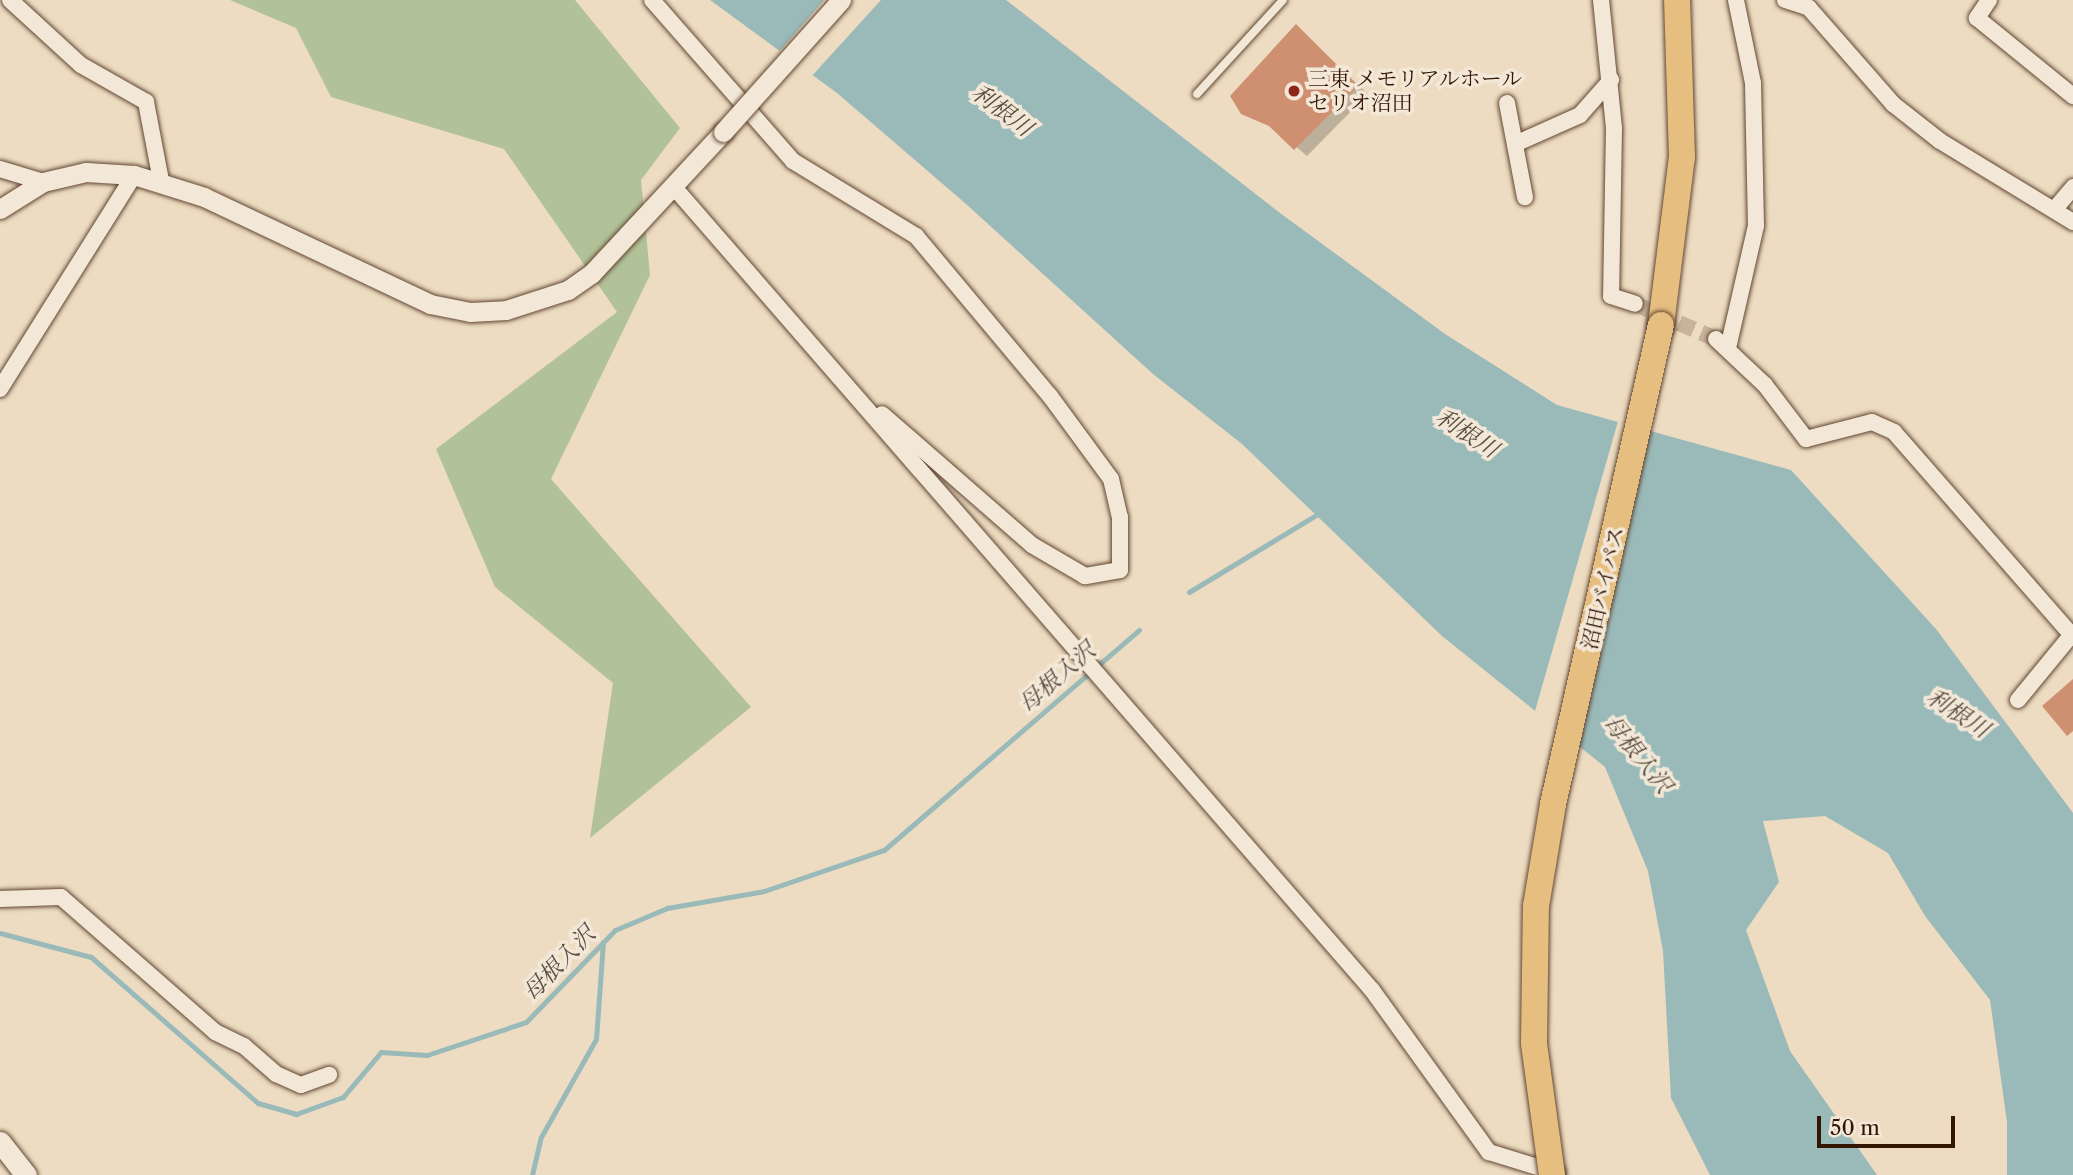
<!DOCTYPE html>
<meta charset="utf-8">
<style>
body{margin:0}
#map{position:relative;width:2073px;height:1175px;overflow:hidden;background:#eddcc1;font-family:"Libre Caslon Text","Noto Serif JP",serif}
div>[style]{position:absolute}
.green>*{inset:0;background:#b2c298}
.water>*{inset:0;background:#9abab9}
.pier>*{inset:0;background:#eddcc1;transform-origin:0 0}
.shadow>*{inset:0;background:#0003}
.stream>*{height:5px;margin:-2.5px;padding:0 2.5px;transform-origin:2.5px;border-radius:2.5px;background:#9abab9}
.building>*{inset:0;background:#cf9071}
.minor-tunnel>*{height:16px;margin-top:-8px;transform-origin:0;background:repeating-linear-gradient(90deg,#c8b49b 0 16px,transparent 0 24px)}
.roads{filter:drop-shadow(0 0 2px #624632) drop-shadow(0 0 2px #624632)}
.service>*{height:8px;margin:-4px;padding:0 4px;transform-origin:4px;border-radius:4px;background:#f3e8d7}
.minor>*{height:16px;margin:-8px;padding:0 8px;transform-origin:8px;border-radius:8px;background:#f3e8d7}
.tertiary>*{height:19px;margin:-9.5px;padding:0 9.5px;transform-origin:9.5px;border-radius:9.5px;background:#f3e8d7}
.secondary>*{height:21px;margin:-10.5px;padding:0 10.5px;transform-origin:10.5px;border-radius:10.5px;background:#f3e8d7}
.trunk>*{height:26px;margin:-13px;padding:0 13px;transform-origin:13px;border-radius:13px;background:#e6be80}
.bridges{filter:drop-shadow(0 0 2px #624632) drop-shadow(0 0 2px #624632)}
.tertiary-bridge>*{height:19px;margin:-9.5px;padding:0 9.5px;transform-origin:9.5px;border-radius:9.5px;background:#f3e8d7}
.trunk-bridge>*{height:26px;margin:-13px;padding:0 13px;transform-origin:13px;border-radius:13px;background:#e6be80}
.dots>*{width:19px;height:19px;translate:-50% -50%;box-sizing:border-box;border:4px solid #f3e8d7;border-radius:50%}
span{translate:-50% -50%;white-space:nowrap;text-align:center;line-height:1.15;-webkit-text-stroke:7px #f3e8d7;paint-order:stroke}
.poi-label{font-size:21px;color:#341402}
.left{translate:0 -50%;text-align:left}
.street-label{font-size:21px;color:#341402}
.water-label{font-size:23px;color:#584e42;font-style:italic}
.scale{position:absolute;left:1817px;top:1116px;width:138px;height:32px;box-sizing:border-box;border:4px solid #341402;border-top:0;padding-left:9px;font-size:21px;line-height:24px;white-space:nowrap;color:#341402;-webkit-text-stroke:5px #f3e8d7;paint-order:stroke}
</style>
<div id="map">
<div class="green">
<div style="clip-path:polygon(230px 0,575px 0,680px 128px,641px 180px,650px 275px,551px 479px,751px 707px,590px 838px,613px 683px,495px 587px,436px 449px,617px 312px,504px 149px,331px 97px,296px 28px)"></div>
</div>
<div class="water">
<div style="clip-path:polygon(710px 0,1006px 0,1280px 213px,1445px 334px,1557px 405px,1791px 470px,1936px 629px,2073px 813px,2073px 1175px,2007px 1175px,2007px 1122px,1990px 1000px,1925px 916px,1888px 853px,1825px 816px,1763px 821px,1779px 882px,1746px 930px,1790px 1051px,1877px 1175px,1710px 1175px,1671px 1098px,1663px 951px,1648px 871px,1605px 767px,1442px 636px,1242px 444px,1153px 374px,966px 204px,837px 93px)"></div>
</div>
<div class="pier">
<div style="clip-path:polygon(824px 0,881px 0,810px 78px,777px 54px)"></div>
<div style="left:1619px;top:418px;width:33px;height:317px;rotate:16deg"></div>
</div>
<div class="shadow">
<div style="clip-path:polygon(1296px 26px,1368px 94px,1307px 156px,1274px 128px,1242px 113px)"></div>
</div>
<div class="stream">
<div style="left:1189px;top:592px;width:154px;rotate:-31.2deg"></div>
<div style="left:0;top:933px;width:94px;rotate:14.8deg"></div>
<div style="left:91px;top:957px;width:222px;rotate:41.2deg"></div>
<div style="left:258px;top:1103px;width:40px;rotate:16deg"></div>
<div style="left:296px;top:1114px;width:50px;rotate:-19.9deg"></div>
<div style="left:343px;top:1097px;width:59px;rotate:-49.8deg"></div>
<div style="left:381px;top:1052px;width:46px;rotate:3.7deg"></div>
<div style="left:427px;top:1055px;width:104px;rotate:-18.4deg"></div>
<div style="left:526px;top:1022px;width:128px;rotate:-45.9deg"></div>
<div style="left:615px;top:930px;width:56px;rotate:-22.9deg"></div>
<div style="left:667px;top:908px;width:98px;rotate:-9.9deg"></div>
<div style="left:764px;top:891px;width:127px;rotate:-18.9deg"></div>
<div style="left:884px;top:850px;width:337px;rotate:-40.8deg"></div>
<div style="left:532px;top:1175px;width:39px;rotate:-77deg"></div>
<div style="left:541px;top:1137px;width:112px;rotate:-60.7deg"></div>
<div style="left:596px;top:1039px;width:97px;rotate:-85.9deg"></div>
</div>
<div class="building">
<div style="clip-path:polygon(1296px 24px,1358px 86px,1294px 150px,1269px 126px,1241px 114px,1230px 96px)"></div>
<div style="clip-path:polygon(2073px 679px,2073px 731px,2067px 736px,2042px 706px)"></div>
</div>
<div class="minor-tunnel">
<div style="left:1635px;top:304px;width:88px;rotate:23.4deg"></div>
</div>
<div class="roads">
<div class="service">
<div style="left:1197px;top:94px;width:127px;rotate:-47.5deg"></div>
</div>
<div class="minor">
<div style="left:10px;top:0;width:96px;rotate:42.5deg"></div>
<div style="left:81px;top:65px;width:75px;rotate:29.6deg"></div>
<div style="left:146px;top:102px;width:80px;rotate:79.2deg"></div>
<div style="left:652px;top:0;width:214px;rotate:48.8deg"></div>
<div style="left:793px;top:161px;width:144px;rotate:31.4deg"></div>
<div style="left:916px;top:236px;width:209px;rotate:50.1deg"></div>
<div style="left:1050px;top:396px;width:103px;rotate:53.7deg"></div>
<div style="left:1111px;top:479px;width:39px;rotate:77deg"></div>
<div style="left:1120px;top:517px;width:53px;rotate:90deg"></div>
<div style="left:1120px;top:570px;width:36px;rotate:170deg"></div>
<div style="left:1085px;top:576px;width:61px;rotate:-149.7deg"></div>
<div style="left:1032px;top:545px;width:199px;rotate:-138.9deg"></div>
<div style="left:1601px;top:0;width:129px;rotate:84.2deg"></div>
<div style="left:1614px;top:128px;width:168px;rotate:91deg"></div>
<div style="left:1611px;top:296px;width:25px;rotate:18deg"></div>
<div style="left:1785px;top:0;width:25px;rotate:18deg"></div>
<div style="left:1809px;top:8px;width:128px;rotate:48.8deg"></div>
<div style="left:1893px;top:104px;width:60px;rotate:38.2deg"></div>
<div style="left:1940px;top:141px;width:156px;rotate:31.3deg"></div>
<div style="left:1989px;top:0;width:22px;rotate:124deg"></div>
<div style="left:1977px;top:18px;width:124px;rotate:39.1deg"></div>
<div style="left:1507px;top:103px;width:96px;rotate:79.2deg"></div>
<div style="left:1515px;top:144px;width:71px;rotate:-24deg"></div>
<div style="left:1580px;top:115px;width:47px;rotate:-48.5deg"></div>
<div style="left:0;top:169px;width:45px;rotate:16.8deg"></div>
<div style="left:673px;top:186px;width:1065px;rotate:49deg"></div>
<div style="left:1372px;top:990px;width:200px;rotate:54.2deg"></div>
<div style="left:1489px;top:1152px;width:71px;rotate:17.2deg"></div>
<div style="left:2054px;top:210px;width:30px;rotate:-50deg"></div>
<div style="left:1716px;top:339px;width:67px;rotate:43.2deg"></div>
<div style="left:1765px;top:385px;width:68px;rotate:52.8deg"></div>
<div style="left:1806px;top:439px;width:68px;rotate:-14.4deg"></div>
<div style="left:1872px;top:422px;width:24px;rotate:24deg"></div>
<div style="left:1894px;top:432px;width:270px;rotate:48.8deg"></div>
<div style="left:1728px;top:348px;width:125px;rotate:-77.1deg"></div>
<div style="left:1756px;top:226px;width:143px;rotate:-91.2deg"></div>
<div style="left:1753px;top:83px;width:85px;rotate:-101.6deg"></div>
<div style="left:0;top:389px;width:252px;rotate:-57.9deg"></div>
<div style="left:2018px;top:700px;width:87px;rotate:-50.6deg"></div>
<div style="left:0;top:899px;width:61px;rotate:-1.9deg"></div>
<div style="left:61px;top:897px;width:205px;rotate:41.2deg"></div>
<div style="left:215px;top:1032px;width:32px;rotate:26deg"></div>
<div style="left:244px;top:1046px;width:43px;rotate:41.2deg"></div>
<div style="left:276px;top:1074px;width:27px;rotate:24deg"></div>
<div style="left:301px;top:1085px;width:30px;rotate:-20deg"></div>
</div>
<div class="tertiary">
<div style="left:0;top:209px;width:51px;rotate:-32.1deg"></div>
<div style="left:43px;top:182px;width:44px;rotate:-13.1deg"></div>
<div style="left:86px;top:172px;width:48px;rotate:3.6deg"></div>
<div style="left:134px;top:175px;width:73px;rotate:17.4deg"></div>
<div style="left:204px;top:197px;width:250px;rotate:25.3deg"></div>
<div style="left:430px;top:304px;width:41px;rotate:11.3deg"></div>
<div style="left:470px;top:312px;width:36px;rotate:-3deg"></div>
<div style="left:506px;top:310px;width:65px;rotate:-17.9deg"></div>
<div style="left:568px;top:290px;width:29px;rotate:-35deg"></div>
<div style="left:592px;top:273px;width:192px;rotate:-47.1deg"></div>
</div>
<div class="secondary">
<div style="left:0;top:1142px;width:42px;rotate:51.8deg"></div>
</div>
<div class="trunk">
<div style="left:1661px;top:325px;width:169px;rotate:-82.9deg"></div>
<div style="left:1682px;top:157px;width:157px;rotate:-91.8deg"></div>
</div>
</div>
<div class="bridges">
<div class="tertiary-bridge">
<div style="left:723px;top:132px;width:177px;rotate:-48.2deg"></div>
</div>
<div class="trunk-bridge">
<div style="left:1552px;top:1175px;width:133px;rotate:-97.8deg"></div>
<div style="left:1534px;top:1043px;width:137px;rotate:-89.2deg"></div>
<div style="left:1536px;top:906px;width:103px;rotate:-80.5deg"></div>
<div style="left:1553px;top:804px;width:491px;rotate:-77.3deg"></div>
</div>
</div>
<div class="dots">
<div style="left:1294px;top:91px;background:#8f2418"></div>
</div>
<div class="poi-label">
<span class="left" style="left:1308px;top:91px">三東 メモリアルホール<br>セリオ沼田</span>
</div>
<div class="street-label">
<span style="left:1603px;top:588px;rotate:-77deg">沼田バイパス</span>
</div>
<div class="water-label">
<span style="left:1002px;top:110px;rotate:37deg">利根川</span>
<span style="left:1467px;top:433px;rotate:33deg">利根川</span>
<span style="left:1057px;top:677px;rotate:-41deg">母根入沢</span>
<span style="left:1958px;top:713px;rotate:33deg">利根川</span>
<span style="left:1638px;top:754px;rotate:51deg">母根入沢</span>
<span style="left:559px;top:963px;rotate:-46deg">母根入沢</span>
</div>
<div class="scale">50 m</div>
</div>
